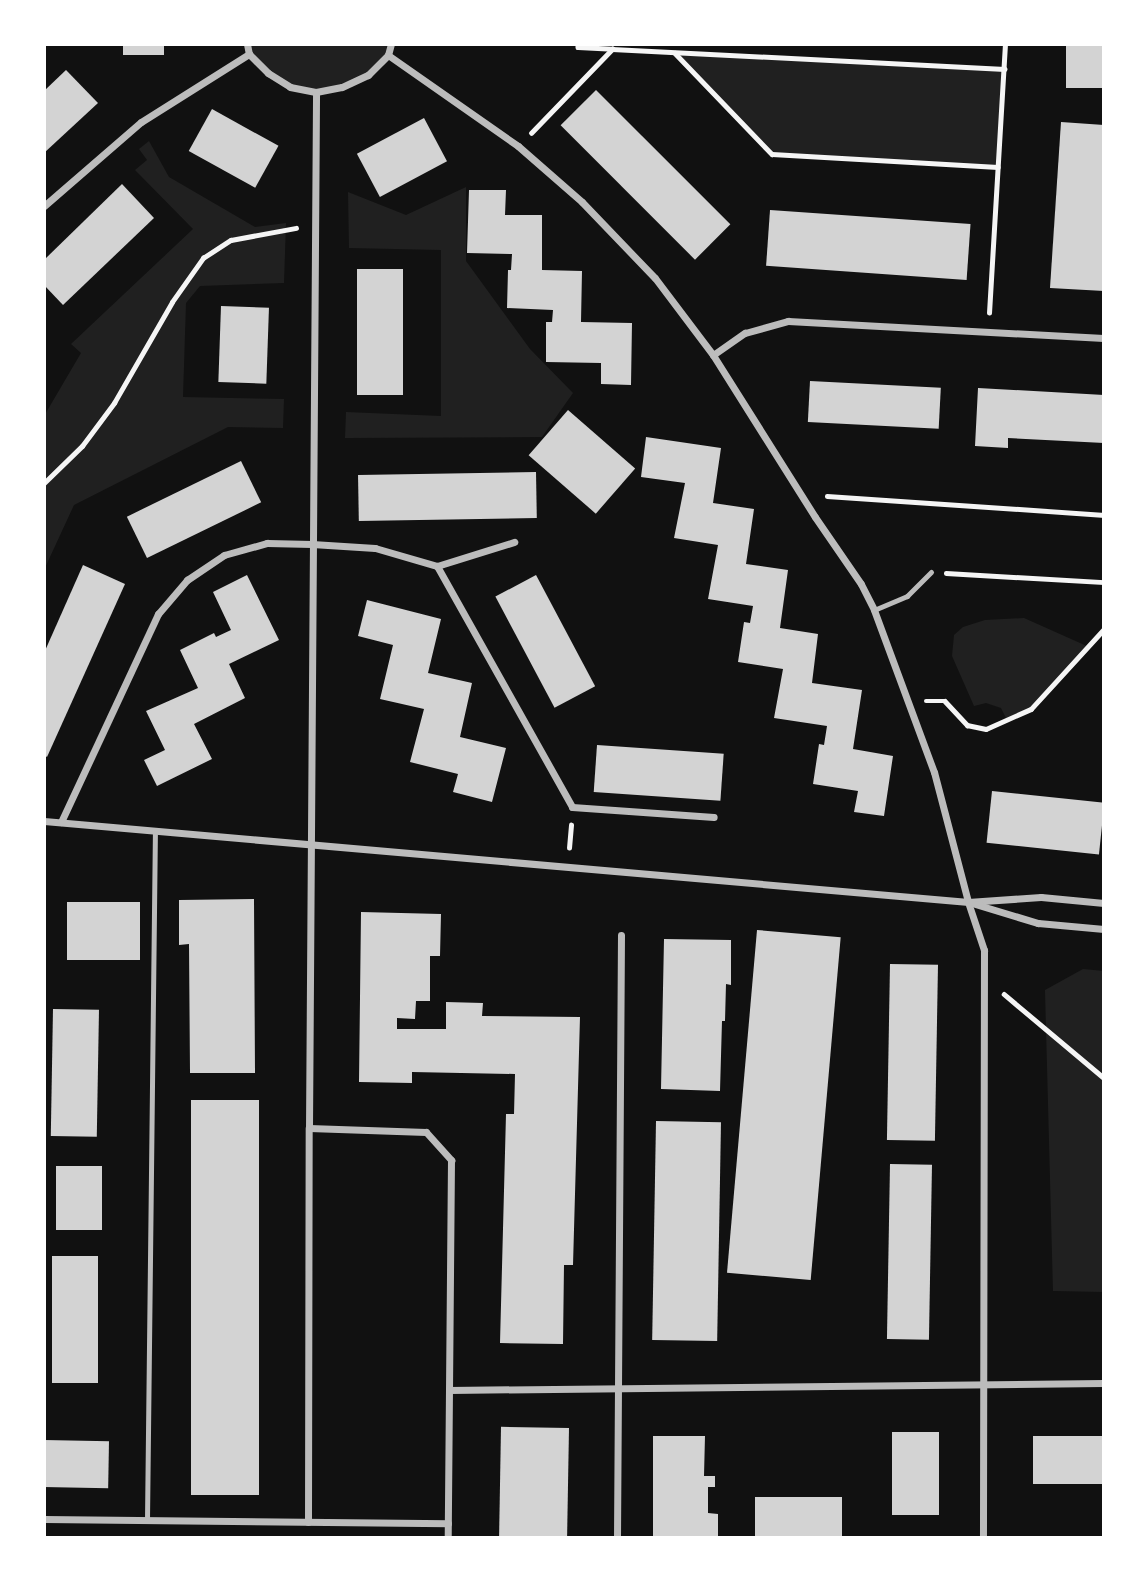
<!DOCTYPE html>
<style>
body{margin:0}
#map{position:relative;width:1148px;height:1582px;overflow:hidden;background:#111;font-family:Quicksand,sans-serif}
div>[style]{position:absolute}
.green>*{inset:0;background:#202020}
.building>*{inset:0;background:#d3d3d3;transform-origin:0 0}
.path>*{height:4.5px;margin:-2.25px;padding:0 2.25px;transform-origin:2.25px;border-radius:2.25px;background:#f5f5f5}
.service>*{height:5px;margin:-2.5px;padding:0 2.5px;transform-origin:2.5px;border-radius:2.5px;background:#bcbcbc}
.minor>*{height:7px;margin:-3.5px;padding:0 3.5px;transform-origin:3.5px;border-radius:3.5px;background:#bcbcbc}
span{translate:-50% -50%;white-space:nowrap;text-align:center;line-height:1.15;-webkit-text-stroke:7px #fff;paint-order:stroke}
.frame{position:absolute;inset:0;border:46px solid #fff;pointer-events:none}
</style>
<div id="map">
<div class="green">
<div style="clip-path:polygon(247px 44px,391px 44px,388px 55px,368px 75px,316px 92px,290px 87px,249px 54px)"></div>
<div style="clip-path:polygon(674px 52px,1004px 69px,998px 167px,772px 154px)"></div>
<div style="clip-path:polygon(149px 141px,169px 177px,255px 227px,286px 223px,284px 283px,200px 286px,186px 303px,183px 397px,284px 399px,283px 428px,228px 427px,74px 505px,44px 570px,44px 416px,81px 353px,71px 344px,193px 229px,135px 170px,147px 160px,139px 149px)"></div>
<div style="clip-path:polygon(466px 187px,466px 261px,530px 349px,573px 393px,542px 437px,345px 438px,346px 412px,441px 416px,441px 250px,349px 248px,348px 192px,406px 215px)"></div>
<div style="clip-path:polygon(1024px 618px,1089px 647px,1031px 709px,1007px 720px,1001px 708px,986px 703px,974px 706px,952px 656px,954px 635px,963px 627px,985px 620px)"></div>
<div style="clip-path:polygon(1083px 969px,1104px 971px,1104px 1292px,1053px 1291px,1045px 990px)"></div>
</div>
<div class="building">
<div style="left:123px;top:44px;width:41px;height:11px"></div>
<div style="left:1066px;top:44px;width:38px;height:44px"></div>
<div style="clip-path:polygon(66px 70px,98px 103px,44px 153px,44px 91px)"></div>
<div style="left:596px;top:90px;width:190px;height:50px;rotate:45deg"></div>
<div style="left:212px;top:109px;width:76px;height:48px;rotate:29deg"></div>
<div style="left:424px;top:118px;width:49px;height:76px;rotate:62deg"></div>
<div style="clip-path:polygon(1061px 122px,1104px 125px,1104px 291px,1050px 288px)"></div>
<div style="clip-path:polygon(122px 184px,154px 218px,63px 305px,44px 285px,44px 260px)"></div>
<div style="clip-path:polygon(469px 190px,506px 190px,505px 215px,542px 215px,542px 270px,582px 271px,581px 322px,632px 323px,631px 385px,601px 384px,601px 363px,546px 362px,546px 322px,552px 322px,553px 310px,507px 308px,508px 270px,511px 270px,512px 254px,467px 253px)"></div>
<div style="left:770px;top:210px;width:201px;height:56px;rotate:4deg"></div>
<div style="left:357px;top:269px;width:46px;height:126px"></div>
<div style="left:221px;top:306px;width:48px;height:76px;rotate:2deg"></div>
<div style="left:810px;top:381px;width:131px;height:41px;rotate:3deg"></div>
<div style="clip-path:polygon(978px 388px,1104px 395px,1104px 443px,1008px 438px,1008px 448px,975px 446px)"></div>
<div style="left:568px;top:410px;width:89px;height:60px;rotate:41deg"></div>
<div style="clip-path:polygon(646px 437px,721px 448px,713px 503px,754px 509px,746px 564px,788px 570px,780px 628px,818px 634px,812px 683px,862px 690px,853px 749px,893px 756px,884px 816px,854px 812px,858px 791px,813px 784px,819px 744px,824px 745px,827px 726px,774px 718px,783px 669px,738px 662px,744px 622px,750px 623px,753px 606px,708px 599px,718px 545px,674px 538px,685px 483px,641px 477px)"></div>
<div style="left:241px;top:461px;width:46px;height:127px;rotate:64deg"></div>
<div style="left:536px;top:472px;width:46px;height:178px;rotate:89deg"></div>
<div style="clip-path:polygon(83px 565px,125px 584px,47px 757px,44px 755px,44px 653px)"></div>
<div style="clip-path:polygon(247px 575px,279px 640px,229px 664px,245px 698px,194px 724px,212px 759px,157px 786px,144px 760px,165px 750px,146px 711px,198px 688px,180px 650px,214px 633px,216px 637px,231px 630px,213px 592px)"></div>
<div style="left:536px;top:575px;width:126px;height:46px;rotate:62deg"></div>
<div style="clip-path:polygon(367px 600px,441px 619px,428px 673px,472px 683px,460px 737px,506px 748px,492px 802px,453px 792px,458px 774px,410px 762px,424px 709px,380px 699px,393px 645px,358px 636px)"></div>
<div style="left:597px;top:745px;width:127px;height:47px;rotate:4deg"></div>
<div style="left:992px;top:791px;width:113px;height:52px;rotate:6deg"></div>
<div style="clip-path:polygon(254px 899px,255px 1073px,190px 1073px,189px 944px,179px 945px,179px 900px)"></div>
<div style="left:67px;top:902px;width:73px;height:58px"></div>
<div style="clip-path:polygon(361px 912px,441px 914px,440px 956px,430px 956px,430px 1001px,416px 1001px,415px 1019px,397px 1018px,397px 1029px,446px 1029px,446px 1002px,483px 1003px,482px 1016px,580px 1017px,573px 1265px,564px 1265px,563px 1344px,500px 1343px,506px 1114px,514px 1114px,515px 1074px,412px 1072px,412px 1083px,359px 1082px)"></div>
<div style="left:757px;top:930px;width:84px;height:344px;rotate:5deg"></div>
<div style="clip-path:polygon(664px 939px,731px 940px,731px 985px,726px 984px,725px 1021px,722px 1021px,720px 1091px,661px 1089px)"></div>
<div style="left:890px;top:964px;width:48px;height:176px;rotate:1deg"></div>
<div style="left:53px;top:1009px;width:46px;height:127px;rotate:1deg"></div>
<div style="left:191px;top:1100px;width:68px;height:395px"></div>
<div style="left:656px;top:1121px;width:65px;height:219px;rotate:1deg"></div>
<div style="left:890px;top:1164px;width:42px;height:175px;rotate:1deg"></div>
<div style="left:56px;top:1166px;width:46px;height:64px"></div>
<div style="left:52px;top:1256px;width:46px;height:127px"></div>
<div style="left:569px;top:1428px;width:110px;height:68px;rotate:91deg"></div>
<div style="left:892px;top:1432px;width:47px;height:83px"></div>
<div style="clip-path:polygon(653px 1436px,705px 1436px,704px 1476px,715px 1476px,715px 1487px,708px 1487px,708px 1513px,718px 1514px,718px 1538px,653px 1538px)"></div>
<div style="left:1104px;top:1436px;width:48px;height:71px;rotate:90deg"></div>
<div style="left:44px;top:1440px;width:65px;height:47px;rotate:1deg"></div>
<div style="left:842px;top:1497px;width:41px;height:87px;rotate:90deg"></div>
</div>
<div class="path">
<div style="left:578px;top:44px;width:3px;rotate:90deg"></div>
<div style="left:578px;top:47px;width:34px;rotate:3deg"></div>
<div style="left:612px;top:49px;width:393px;rotate:2.9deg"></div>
<div style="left:675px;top:53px;width:140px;rotate:46.2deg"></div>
<div style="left:772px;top:154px;width:226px;rotate:3.3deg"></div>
<div style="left:531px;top:133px;width:117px;rotate:-46deg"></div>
<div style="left:989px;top:313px;width:269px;rotate:-86.6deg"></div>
<div style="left:44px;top:483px;width:53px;rotate:-44.2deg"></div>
<div style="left:82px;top:446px;width:54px;rotate:-53.3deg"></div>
<div style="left:114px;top:403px;width:116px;rotate:-60.1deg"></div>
<div style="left:172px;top:302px;width:54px;rotate:-54.8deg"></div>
<div style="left:203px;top:258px;width:33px;rotate:-33deg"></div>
<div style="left:231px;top:240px;width:66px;rotate:-10.5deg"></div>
<div style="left:827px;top:496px;width:278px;rotate:3.9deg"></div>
<div style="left:946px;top:573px;width:158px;rotate:3.3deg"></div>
<div style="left:926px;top:701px;width:19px"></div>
<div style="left:945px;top:701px;width:33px;rotate:47deg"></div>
<div style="left:967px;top:725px;width:19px;rotate:12deg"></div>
<div style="left:986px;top:729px;width:49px;rotate:-24deg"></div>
<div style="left:1031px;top:709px;width:108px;rotate:-47.6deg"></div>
<div style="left:569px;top:848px;width:23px;rotate:-85deg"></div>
<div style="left:1004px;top:994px;width:131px;rotate:40deg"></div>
</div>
<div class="service">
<div style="left:874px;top:610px;width:36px;rotate:-23deg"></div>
<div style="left:907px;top:596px;width:34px;rotate:-45deg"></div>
<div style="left:147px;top:1520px;width:690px;rotate:-89.34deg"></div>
</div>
<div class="minor">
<div style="left:247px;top:44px;width:10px;rotate:79deg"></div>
<div style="left:249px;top:54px;width:27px;rotate:45deg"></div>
<div style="left:268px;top:73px;width:26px;rotate:32deg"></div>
<div style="left:290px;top:87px;width:26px;rotate:11deg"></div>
<div style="left:316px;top:92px;width:26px;rotate:-11deg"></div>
<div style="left:342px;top:87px;width:29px;rotate:-25deg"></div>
<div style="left:368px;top:75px;width:28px;rotate:-45deg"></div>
<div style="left:388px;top:55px;width:11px;rotate:-75deg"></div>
<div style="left:388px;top:55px;width:159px;rotate:35deg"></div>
<div style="left:518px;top:146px;width:85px;rotate:41.2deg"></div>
<div style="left:582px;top:202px;width:105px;rotate:46.2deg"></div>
<div style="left:655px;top:278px;width:96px;rotate:53deg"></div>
<div style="left:713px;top:355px;width:191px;rotate:57.8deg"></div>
<div style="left:815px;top:517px;width:81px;rotate:55.5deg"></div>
<div style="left:861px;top:584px;width:29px;rotate:63deg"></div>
<div style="left:874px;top:610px;width:173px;rotate:69.7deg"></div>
<div style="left:934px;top:772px;width:134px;rotate:75.3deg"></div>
<div style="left:968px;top:902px;width:51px;rotate:71.6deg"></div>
<div style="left:984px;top:950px;width:588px;rotate:90.1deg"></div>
<div style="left:44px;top:206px;width:128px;rotate:-40.9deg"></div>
<div style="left:141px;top:122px;width:128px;rotate:-32.2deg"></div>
<div style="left:713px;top:355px;width:39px;rotate:-35deg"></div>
<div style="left:745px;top:333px;width:45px;rotate:-15.6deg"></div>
<div style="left:788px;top:321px;width:316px;rotate:3.1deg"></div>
<div style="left:437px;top:566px;width:276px;rotate:60.7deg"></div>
<div style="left:572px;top:807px;width:142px;rotate:4deg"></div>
<div style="left:44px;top:821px;width:928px;rotate:5.01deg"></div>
<div style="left:968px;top:902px;width:73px;rotate:-3.9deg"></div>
<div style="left:1041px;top:897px;width:63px;rotate:5.4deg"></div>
<div style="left:61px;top:822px;width:230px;rotate:-65deg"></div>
<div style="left:158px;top:614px;width:45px;rotate:-49.5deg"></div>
<div style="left:187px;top:580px;width:45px;rotate:-34deg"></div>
<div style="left:224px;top:555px;width:45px;rotate:-15.6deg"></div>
<div style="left:267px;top:543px;width:45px;rotate:1.3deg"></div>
<div style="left:312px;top:544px;width:63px;rotate:3.6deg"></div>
<div style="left:375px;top:548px;width:65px;rotate:16.2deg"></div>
<div style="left:437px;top:566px;width:81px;rotate:-17.3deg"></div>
<div style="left:975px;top:904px;width:66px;rotate:16.8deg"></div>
<div style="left:1038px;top:923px;width:66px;rotate:5.2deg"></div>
<div style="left:309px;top:1128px;width:1036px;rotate:-89.61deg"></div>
<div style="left:449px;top:1390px;width:655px;rotate:-0.61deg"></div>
<div style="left:44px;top:1519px;width:404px;rotate:0.6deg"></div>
<div style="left:308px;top:1522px;width:394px;rotate:-89.9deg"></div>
<div style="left:309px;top:1128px;width:117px;rotate:2deg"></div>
<div style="left:426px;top:1132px;width:38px;rotate:48deg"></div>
<div style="left:451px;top:1160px;width:378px;rotate:90.5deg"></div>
<div style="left:617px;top:1538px;width:603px;rotate:-89.62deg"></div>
</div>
<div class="frame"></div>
</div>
